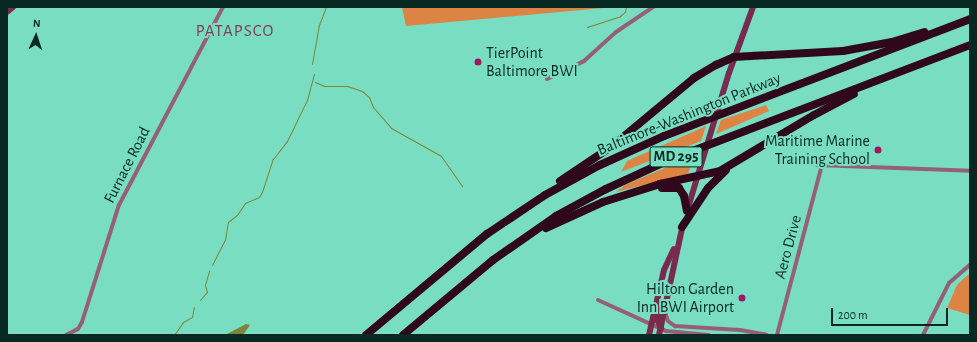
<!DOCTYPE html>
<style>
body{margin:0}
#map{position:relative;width:977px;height:342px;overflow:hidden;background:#79ddc2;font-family:"Alegreya Sans",sans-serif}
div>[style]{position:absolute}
.green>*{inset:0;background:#dd8344}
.water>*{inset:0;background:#7e8538}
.stream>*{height:1px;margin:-0.5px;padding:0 0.5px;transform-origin:0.5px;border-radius:0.5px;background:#7e8538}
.street>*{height:4px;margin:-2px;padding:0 2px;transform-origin:2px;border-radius:2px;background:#956076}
.secondary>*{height:6px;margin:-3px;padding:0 3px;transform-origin:3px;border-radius:3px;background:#782b4f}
.highway>*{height:8px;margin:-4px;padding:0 4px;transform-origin:4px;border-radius:4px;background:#2f081c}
.dots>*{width:11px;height:11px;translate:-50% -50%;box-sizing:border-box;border:2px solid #79ddc2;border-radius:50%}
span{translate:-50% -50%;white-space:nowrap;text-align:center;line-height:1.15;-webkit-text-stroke:4px #79ddc2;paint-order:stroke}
.shield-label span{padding:1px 3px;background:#79ddc2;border:1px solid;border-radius:3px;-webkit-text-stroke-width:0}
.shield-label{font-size:15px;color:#072921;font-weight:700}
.poi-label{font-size:16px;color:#072921}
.left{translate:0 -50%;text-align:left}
.right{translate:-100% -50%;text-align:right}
.street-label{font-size:16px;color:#072921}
.neighbourhood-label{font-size:17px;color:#813d5b;letter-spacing:1px}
.frame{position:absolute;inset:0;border:8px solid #072921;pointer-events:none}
.north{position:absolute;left:16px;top:16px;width:40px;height:40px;-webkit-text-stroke:3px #79ddc2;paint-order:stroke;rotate:3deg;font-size:11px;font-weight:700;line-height:16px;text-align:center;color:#072921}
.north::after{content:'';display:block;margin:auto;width:14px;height:18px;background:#072921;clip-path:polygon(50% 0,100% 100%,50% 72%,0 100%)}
.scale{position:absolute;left:831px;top:308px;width:117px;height:18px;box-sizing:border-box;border:2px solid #072921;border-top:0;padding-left:5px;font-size:12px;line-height:14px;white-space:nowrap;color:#072921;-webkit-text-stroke:3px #79ddc2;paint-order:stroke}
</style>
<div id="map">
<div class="green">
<div style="clip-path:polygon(402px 7px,614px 7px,406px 26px)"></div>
<div style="clip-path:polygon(766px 105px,769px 111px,716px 134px,721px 120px)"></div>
<div style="clip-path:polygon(706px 126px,701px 141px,621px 172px,627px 161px)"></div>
<div style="clip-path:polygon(695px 155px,688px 174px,616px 192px,625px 185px)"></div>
<div style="clip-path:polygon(970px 273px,970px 315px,947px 308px,957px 285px)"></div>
</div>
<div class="water">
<div style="clip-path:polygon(246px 324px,250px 325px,243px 335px,225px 335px)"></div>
</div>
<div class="stream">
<div style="left:587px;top:27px;width:35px;rotate:-18deg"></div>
<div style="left:620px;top:16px;width:6px;rotate:-39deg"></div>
<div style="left:625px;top:12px;width:5px;rotate:-79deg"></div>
<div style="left:312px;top:64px;width:40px;rotate:-80deg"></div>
<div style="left:319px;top:25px;width:19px;rotate:-69deg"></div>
<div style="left:315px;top:82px;width:10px;rotate:24deg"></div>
<div style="left:324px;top:86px;width:23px"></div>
<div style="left:347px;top:86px;width:16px;rotate:18deg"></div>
<div style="left:362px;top:91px;width:9px;rotate:41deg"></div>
<div style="left:369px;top:97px;width:11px;rotate:68deg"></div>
<div style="left:373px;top:107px;width:28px;rotate:49deg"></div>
<div style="left:391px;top:128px;width:57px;rotate:29.2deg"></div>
<div style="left:441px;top:156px;width:37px;rotate:55deg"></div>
<div style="left:212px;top:265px;width:28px;rotate:-63deg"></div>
<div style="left:225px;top:240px;width:18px;rotate:-81deg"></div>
<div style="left:228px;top:222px;width:11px;rotate:-38deg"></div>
<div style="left:237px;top:215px;width:14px;rotate:-56deg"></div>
<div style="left:245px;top:203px;width:15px;rotate:-23deg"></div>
<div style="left:259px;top:197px;width:6px;rotate:-59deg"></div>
<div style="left:262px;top:192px;width:35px;rotate:-72deg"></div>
<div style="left:273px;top:159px;width:23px;rotate:-52deg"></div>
<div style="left:287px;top:141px;width:46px;rotate:-64deg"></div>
<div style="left:307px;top:100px;width:27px;rotate:-75deg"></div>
<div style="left:200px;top:300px;width:11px;rotate:-49deg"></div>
<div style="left:207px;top:292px;width:7px;rotate:-106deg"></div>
<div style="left:205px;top:285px;width:15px;rotate:-74deg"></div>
<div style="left:174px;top:335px;width:16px;rotate:-55deg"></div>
<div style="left:183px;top:322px;width:10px;rotate:-29deg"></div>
<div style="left:192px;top:317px;width:10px;rotate:-79deg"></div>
</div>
<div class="street">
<div style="left:547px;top:79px;width:41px;rotate:-25.9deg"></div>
<div style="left:584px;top:61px;width:43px;rotate:-42.2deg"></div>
<div style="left:616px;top:32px;width:45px;rotate:-34deg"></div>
<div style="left:817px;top:165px;width:153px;rotate:2.2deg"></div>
<div style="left:598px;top:300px;width:75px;rotate:24.5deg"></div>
<div style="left:666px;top:331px;width:43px;rotate:5.3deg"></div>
<div style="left:665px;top:312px;width:9px;rotate:72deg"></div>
<div style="left:668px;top:321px;width:9px;rotate:36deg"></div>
<div style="left:675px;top:326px;width:65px;rotate:3.5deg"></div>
<div style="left:740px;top:330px;width:27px;rotate:10deg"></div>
<div style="left:66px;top:335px;width:13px;rotate:-27deg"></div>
<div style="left:78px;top:329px;width:8px;rotate:-60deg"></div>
<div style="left:82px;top:322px;width:123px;rotate:-72.5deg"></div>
<div style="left:119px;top:205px;width:224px;rotate:-62.3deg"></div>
<div style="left:777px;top:335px;width:176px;rotate:-75.2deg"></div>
<div style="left:923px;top:335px;width:58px;rotate:-63.4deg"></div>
<div style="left:949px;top:283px;width:28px;rotate:-41deg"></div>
</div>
<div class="secondary">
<div style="left:7px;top:12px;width:8px;rotate:-40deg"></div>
<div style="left:687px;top:211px;width:144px;rotate:-73.1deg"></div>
<div style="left:729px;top:73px;width:70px;rotate:-70deg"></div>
<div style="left:660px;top:308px;width:13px;rotate:99deg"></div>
<div style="left:658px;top:321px;width:8px;rotate:67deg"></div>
<div style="left:649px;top:335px;width:67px;rotate:-77deg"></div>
<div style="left:664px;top:270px;width:23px;rotate:-65deg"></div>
<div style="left:659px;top:335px;width:114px;rotate:-77.8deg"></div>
</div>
<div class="highway">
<div style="left:560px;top:181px;width:61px;rotate:-33.7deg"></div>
<div style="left:611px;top:147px;width:108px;rotate:-39.7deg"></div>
<div style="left:694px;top:78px;width:26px;rotate:-31deg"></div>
<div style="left:716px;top:65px;width:20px;rotate:-24deg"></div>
<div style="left:734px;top:57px;width:109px;rotate:-3.2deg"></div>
<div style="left:843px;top:51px;width:50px;rotate:-10.4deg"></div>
<div style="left:892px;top:42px;width:34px;rotate:-17deg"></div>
<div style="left:662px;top:188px;width:17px"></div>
<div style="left:679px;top:188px;width:9px;rotate:58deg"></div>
<div style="left:684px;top:196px;width:15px;rotate:79deg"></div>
<div style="left:682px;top:227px;width:47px;rotate:-56.3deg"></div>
<div style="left:708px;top:188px;width:25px;rotate:-45deg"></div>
<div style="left:546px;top:228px;width:63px;rotate:-24.5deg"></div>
<div style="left:603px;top:202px;width:60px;rotate:-17.5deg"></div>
<div style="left:660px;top:184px;width:61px;rotate:-12.2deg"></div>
<div style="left:720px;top:171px;width:109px;rotate:-30.8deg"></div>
<div style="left:814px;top:115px;width:45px;rotate:-27.7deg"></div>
<div style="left:366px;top:335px;width:158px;rotate:-39.9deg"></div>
<div style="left:487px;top:234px;width:70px;rotate:-33.9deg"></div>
<div style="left:545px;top:195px;width:63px;rotate:-28.6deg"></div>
<div style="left:600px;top:165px;width:70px;rotate:-24.4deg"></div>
<div style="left:664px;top:136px;width:328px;rotate:-20.9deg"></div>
<div style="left:403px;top:335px;width:117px;rotate:-39.8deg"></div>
<div style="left:493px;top:260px;width:77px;rotate:-34.9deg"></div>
<div style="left:556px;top:216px;width:57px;rotate:-28.4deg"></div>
<div style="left:606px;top:189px;width:69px;rotate:-24.7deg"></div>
<div style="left:669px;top:160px;width:322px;rotate:-20.9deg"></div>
</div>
<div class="dots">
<div style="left:478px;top:62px;background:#a01763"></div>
<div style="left:878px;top:150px;background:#a01763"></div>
<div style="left:742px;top:298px;background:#a01763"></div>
</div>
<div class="shield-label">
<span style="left:676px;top:157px">MD 295</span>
</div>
<div class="poi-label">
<span class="left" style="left:486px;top:62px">TierPoint<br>Baltimore BWI</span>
<span class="right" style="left:870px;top:150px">Maritime Marine<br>Training School</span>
<span class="right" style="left:734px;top:298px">Hilton Garden<br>Inn BWI Airport</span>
</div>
<div class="street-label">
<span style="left:689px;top:114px;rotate:-22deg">Baltimore-Washington Parkway</span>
<span style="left:127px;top:165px;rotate:-63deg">Furnace Road</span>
<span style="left:788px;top:247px;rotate:-75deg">Aero Drive</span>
</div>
<div class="neighbourhood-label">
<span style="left:235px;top:31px">PATAPSCO</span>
</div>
<div class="frame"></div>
<div class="north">N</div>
<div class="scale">200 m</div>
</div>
